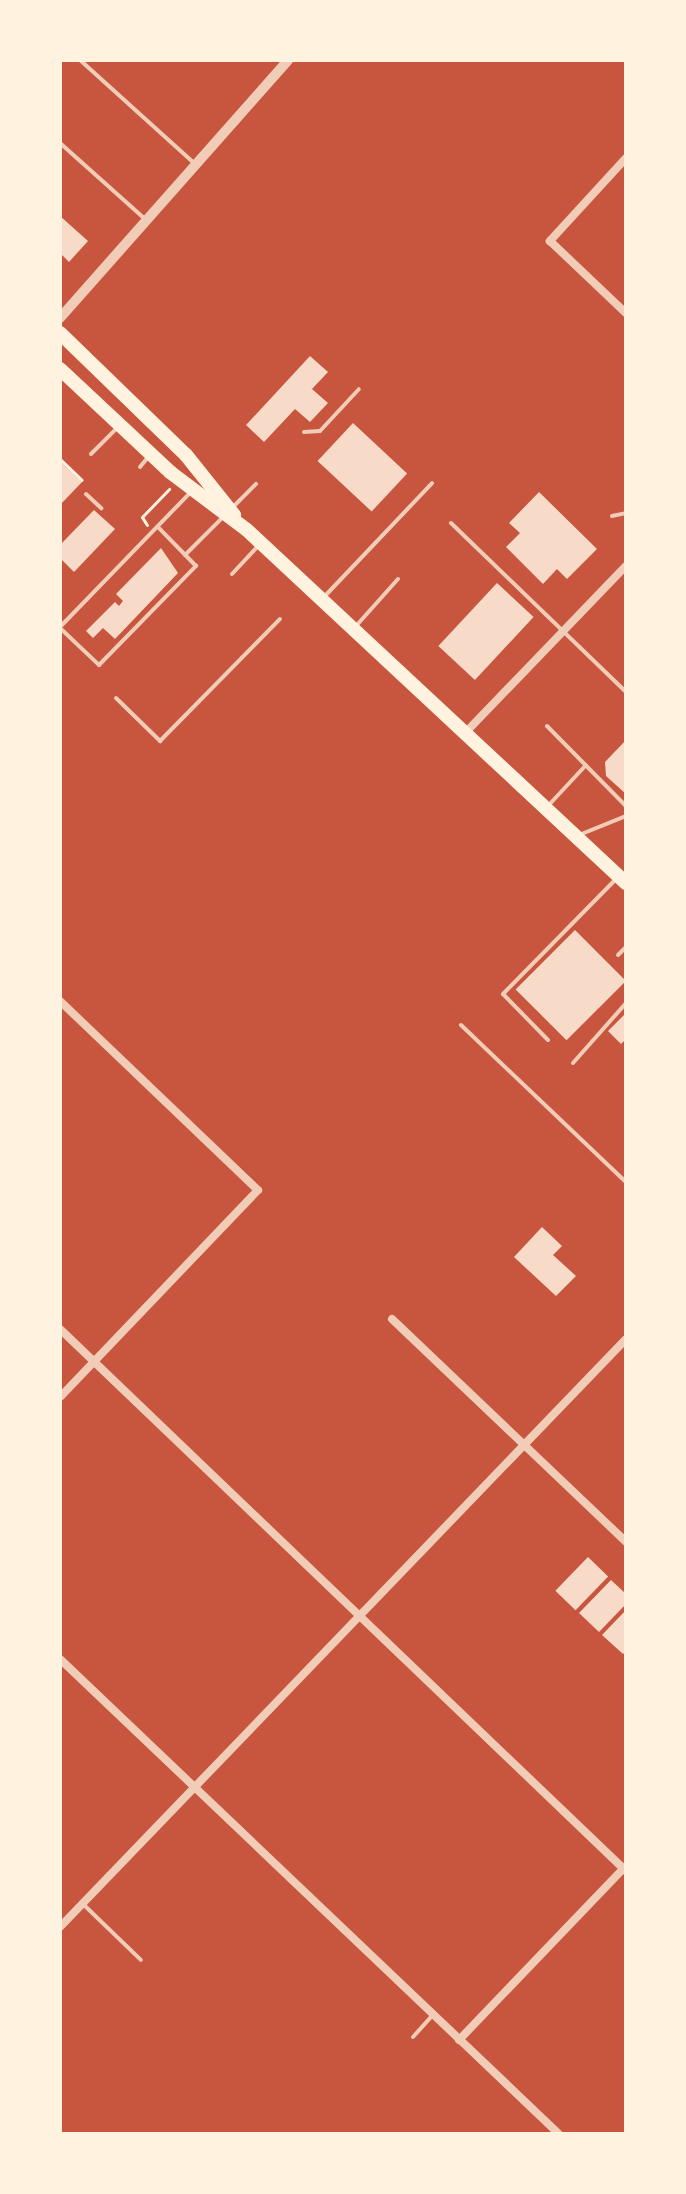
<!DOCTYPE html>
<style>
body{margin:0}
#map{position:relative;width:686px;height:2194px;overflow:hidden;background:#c8553d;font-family:Lora,serif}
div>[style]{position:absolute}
.building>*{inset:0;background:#f7dbc8;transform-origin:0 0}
.path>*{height:3px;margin:-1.5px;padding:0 1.5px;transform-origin:1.5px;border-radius:1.5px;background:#fff3e0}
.service>*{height:4px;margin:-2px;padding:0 2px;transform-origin:2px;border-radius:2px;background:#f1ccb7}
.minor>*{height:8px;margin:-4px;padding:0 4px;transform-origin:4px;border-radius:4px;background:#f1ccb7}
.tertiary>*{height:10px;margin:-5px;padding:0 5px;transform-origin:5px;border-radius:5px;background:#f1ccb7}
.primary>*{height:14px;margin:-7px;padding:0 7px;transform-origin:7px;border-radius:7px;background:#fff3e0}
span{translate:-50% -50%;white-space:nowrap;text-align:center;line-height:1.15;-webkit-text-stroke:8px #fff3e0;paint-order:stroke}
.frame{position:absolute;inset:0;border:62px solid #fff3e0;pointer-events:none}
</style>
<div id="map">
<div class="building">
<div style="clip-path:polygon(60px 216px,88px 241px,69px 262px,60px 253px)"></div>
<div style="clip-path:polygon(310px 356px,328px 372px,312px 389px,328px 403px,310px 422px,295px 409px,264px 442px,246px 425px)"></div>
<div style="left:353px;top:423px;width:74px;height:52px;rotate:43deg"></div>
<div style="clip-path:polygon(60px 461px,82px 482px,60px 505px)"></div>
<div style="clip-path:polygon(539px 492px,597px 549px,567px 579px,557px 569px,543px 584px,506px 547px,520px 533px,509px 523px)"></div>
<div style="clip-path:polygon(94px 510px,115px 529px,74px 572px,60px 558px,60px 545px)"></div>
<div style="clip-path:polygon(161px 548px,178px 573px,115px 639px,103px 628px,93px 638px,86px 631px,115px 602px,119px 606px,123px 601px,116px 594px)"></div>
<div style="left:497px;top:583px;width:50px;height:86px;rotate:43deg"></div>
<div style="clip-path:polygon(626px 740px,626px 794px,606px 776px,605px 762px)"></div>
<div style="left:575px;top:930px;width:72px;height:84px;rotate:45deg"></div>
<div style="clip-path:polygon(626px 1013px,626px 1039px,621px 1044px,608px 1031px)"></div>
<div style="clip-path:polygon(542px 1227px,562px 1246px,553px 1255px,576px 1276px,556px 1296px,514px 1257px)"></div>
<div style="left:588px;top:1557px;width:28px;height:47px;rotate:44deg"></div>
<div style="clip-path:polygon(611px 1580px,626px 1594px,626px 1604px,599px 1632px,579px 1613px)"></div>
<div style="clip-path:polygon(626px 1610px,626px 1651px,623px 1654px,602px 1635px)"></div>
</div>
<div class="path">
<div style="left:60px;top:459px;width:30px;rotate:44deg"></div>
<div style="left:147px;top:525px;width:9px;rotate:-122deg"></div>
<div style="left:142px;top:517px;width:39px;rotate:-46deg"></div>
</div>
<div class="service">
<div style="left:80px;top:60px;width:154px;rotate:42.1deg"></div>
<div style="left:60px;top:143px;width:114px;rotate:41.8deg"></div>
<div style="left:304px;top:432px;width:16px;rotate:-4deg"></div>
<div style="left:320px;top:431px;width:57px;rotate:-47.1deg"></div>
<div style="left:91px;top:454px;width:37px;rotate:-45deg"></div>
<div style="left:140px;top:467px;width:13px;rotate:-51deg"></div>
<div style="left:86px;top:494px;width:21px;rotate:43deg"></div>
<div style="left:232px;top:508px;width:34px;rotate:-45deg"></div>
<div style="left:612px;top:516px;width:14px;rotate:-12deg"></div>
<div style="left:451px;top:523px;width:243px;rotate:44deg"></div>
<div style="left:185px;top:555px;width:54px;rotate:-45deg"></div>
<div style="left:232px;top:574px;width:40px;rotate:-47deg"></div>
<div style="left:324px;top:597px;width:157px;rotate:-46.5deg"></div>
<div style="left:356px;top:626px;width:63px;rotate:-48.2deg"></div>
<div style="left:60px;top:627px;width:190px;rotate:-45.9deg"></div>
<div style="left:60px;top:628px;width:54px;rotate:43.5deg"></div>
<div style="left:99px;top:665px;width:139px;rotate:-45.6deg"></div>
<div style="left:196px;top:566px;width:54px;rotate:-134.3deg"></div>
<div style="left:116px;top:698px;width:62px;rotate:44.3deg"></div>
<div style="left:160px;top:741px;width:171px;rotate:-45.5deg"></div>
<div style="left:547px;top:726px;width:112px;rotate:45.4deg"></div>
<div style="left:547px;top:807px;width:57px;rotate:-47.1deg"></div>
<div style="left:579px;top:835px;width:51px;rotate:-22deg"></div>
<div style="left:618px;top:955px;width:11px;rotate:-45deg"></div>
<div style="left:461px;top:1025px;width:228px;rotate:43.6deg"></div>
<div style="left:548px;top:1040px;width:64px;rotate:-134.4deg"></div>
<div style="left:503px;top:994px;width:163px;rotate:-45.5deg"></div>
<div style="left:573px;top:1063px;width:80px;rotate:-48.5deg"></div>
<div style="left:84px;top:1905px;width:79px;rotate:44deg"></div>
<div style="left:413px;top:2037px;width:30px;rotate:-48deg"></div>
</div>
<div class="minor">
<div style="left:626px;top:158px;width:113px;rotate:132.5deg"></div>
<div style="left:550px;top:241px;width:105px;rotate:43.5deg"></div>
<div style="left:467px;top:731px;width:229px;rotate:-46.1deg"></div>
<div style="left:60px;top:1001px;width:274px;rotate:43.7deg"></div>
<div style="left:258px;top:1190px;width:286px;rotate:133.7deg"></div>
<div style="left:392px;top:1319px;width:323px;rotate:43.6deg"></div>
<div style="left:60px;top:1329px;width:784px;rotate:43.76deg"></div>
<div style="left:60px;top:1659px;width:689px;rotate:43.59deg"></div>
<div style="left:60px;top:1927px;width:816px;rotate:-46.09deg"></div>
<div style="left:459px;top:2040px;width:240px;rotate:-46.2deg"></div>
</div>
<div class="tertiary">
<div style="left:60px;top:318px;width:344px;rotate:-48.5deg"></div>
</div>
<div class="primary">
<div style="left:60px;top:333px;width:175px;rotate:44.1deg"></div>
<div style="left:186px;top:455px;width:77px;rotate:51.3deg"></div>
<div style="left:60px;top:369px;width:151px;rotate:43.1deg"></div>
<div style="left:170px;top:472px;width:96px;rotate:37deg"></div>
<div style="left:247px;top:530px;width:518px;rotate:42.97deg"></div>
</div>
<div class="frame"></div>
</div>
